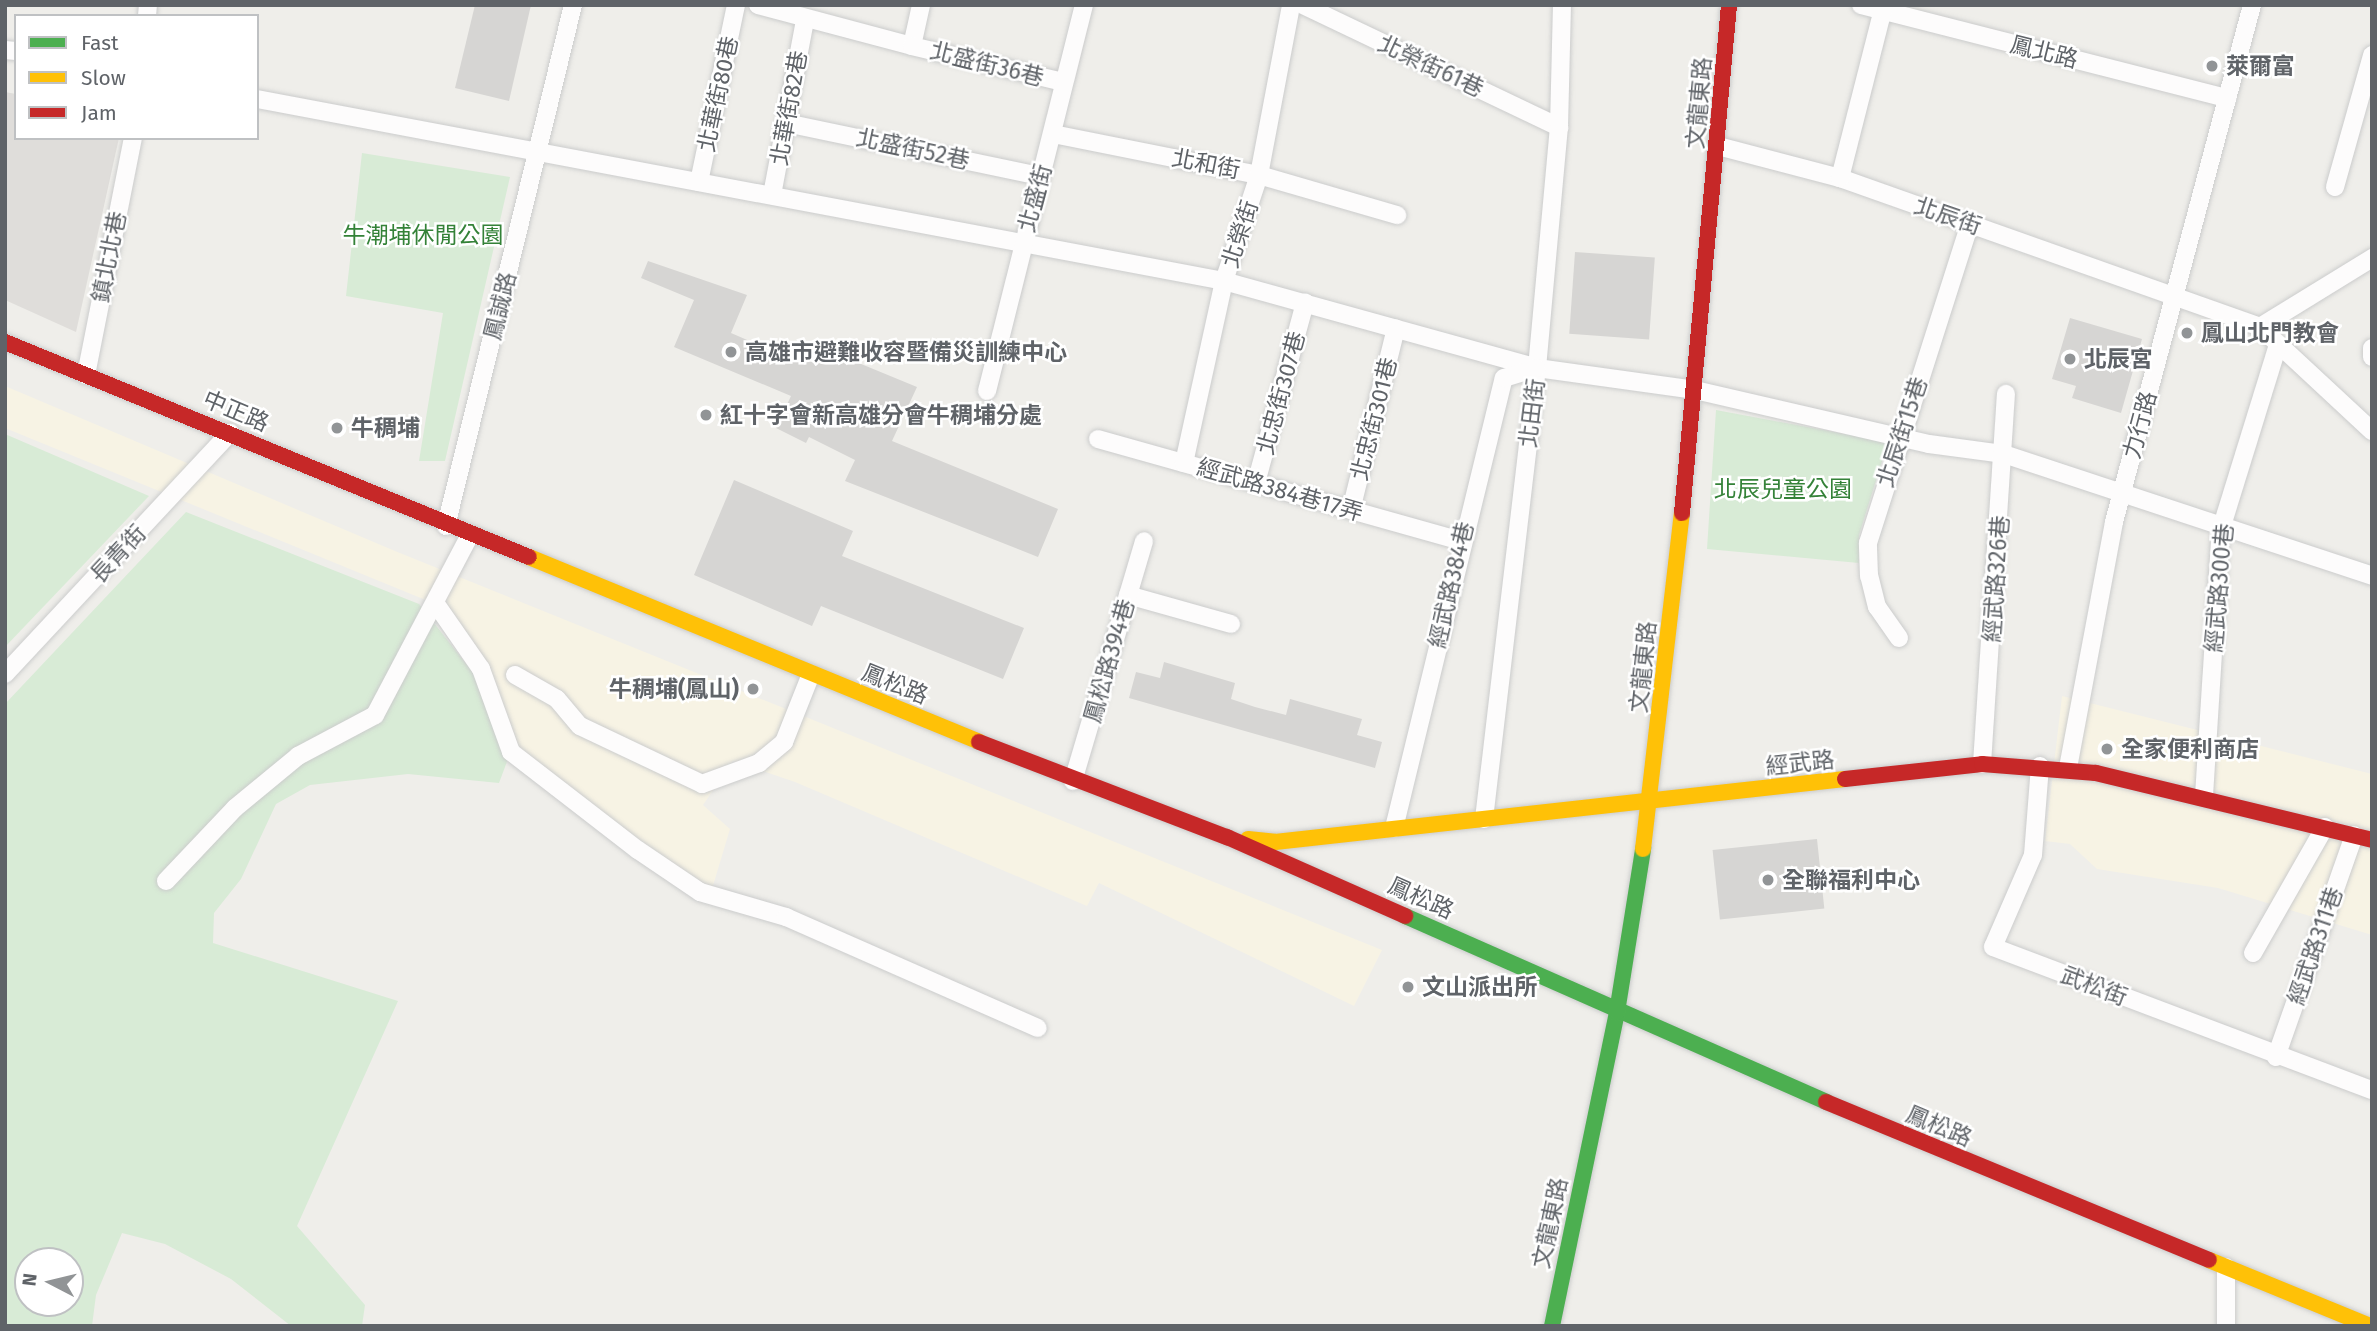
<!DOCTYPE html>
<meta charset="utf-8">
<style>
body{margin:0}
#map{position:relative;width:2377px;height:1331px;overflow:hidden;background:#efeeea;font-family:"Fira Sans","Noto Sans TC",sans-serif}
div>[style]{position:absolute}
.commercial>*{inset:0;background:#f7f3e4}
.industrial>*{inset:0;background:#dfddda}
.green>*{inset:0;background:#d8ebd6}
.building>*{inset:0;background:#d6d5d3;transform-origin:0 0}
.roads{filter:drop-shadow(0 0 2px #cbcccc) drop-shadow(0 0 2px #cbcccc)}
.street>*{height:18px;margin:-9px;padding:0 9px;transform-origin:9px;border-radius:9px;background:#fdfcfc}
.fast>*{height:16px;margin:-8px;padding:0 8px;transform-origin:8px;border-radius:8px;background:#4caf50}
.slow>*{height:16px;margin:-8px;padding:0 8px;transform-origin:8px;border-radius:8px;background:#ffc107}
.jam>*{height:16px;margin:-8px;padding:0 8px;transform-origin:8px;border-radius:8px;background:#c62828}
.dots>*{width:19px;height:19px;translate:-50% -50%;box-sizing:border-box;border:4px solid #fff;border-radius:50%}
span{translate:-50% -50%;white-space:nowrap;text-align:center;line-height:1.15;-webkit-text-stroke:5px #fff;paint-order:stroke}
.street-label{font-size:23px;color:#5f6368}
.poi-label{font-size:23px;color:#5f6368;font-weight:700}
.left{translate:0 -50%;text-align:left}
.right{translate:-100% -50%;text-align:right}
.park-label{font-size:23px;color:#348238}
.frame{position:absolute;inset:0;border:7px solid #5f6368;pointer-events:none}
.legend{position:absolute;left:14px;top:14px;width:245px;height:126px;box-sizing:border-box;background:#fff;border:2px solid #bfc1c3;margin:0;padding:9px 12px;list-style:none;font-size:21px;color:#5f6368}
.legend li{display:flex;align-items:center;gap:14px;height:35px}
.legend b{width:35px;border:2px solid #bfc1c3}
.north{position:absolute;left:14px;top:1247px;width:70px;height:70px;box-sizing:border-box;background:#fff;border:2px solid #bfc1c3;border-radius:50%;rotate:277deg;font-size:19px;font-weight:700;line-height:28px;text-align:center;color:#5f6368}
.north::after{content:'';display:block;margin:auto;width:24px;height:32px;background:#919496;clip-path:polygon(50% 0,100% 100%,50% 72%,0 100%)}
</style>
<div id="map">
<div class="commercial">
<div style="clip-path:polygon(5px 386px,395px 551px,1382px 950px,1354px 1006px,1099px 883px,1087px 906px,795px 782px,733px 761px,703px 805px,730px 829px,712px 889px,645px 850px,521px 753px,486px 664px,428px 601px,5px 428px)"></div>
<div style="clip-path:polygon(2062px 696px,2372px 774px,2372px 935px,2218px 888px,2097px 869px,2070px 844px,2045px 841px)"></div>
</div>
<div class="industrial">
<div style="clip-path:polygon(5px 92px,16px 94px,16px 138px,119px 138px,76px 332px,5px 300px)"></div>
</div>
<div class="green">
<div style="clip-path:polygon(362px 153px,510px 177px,445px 461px,419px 461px,443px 313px,346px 296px)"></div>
<div style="clip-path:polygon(1716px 410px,1888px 442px,1859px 535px,1859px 563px,1707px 549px)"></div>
<div style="clip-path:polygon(5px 434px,149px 496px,5px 647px)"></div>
<div style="clip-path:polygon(evenodd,186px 512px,419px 604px,482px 684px,508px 759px,499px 783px,408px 774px,310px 785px,276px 804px,241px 879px,214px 913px,213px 943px,398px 1001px,297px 1226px,365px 1305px,362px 1326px,291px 1326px,231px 1279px,165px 1244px,122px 1233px,96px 1295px,92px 1326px,5px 1326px,5px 704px,186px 512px,28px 1261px,70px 1261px,70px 1303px,28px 1303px,28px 1261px)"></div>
</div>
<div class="building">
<div style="clip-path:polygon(475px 5px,531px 5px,509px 101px,455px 88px)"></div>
<div style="left:1575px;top:252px;width:80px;height:82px;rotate:4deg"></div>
<div style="clip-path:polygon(648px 261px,747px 295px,731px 333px,805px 365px,815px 345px,917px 387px,892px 441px,1058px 509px,1038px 557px,845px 481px,855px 460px,809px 437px,806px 443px,776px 428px,791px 396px,674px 347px,694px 300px,641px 278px)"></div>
<div style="clip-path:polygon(2070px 318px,2142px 339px,2121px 413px,2072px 398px,2076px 386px,2052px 379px)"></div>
<div style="clip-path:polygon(734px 480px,853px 531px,842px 556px,1024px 628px,1003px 679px,821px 606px,812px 626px,694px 575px)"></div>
<div style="clip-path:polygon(1164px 662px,1235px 683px,1231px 699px,1255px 707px,1286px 715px,1290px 699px,1362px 719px,1357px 735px,1382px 742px,1375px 768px,1129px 698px,1136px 672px,1160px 678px)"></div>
<div style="left:1817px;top:839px;width:70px;height:105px;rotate:84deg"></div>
</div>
<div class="roads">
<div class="street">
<div style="left:758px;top:5px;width:159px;rotate:14.9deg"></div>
<div style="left:912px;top:46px;width:42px;rotate:-77.6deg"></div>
<div style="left:1303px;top:5px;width:284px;rotate:25.5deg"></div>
<div style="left:1861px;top:5px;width:378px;rotate:14.3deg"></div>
<div style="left:147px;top:16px;width:11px;rotate:-85deg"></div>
<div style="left:912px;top:46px;width:155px;rotate:13.4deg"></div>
<div style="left:5px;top:50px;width:11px;rotate:5deg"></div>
<div style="left:257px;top:99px;width:984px;rotate:10.66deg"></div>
<div style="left:1224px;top:281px;width:325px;rotate:15.5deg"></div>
<div style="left:1537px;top:368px;width:160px;rotate:7.9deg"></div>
<div style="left:1695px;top:390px;width:240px;rotate:13deg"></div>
<div style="left:1929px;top:444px;width:76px;rotate:7.6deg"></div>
<div style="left:2004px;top:454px;width:388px;rotate:18.3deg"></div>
<div style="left:786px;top:123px;width:259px;rotate:11.8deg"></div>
<div style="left:1053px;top:134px;width:210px;rotate:11.3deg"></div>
<div style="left:1259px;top:175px;width:144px;rotate:16.2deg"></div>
<div style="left:1718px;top:146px;width:126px;rotate:14.7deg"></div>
<div style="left:1840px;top:178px;width:446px;rotate:19.5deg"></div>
<div style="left:2260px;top:327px;width:153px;rotate:42.9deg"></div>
<div style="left:1840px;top:178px;width:179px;rotate:-75.7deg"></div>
<div style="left:699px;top:182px;width:181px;rotate:-78.2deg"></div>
<div style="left:2335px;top:187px;width:137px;rotate:-74.3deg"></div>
<div style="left:772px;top:195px;width:178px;rotate:-79.3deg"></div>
<div style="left:2260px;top:327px;width:132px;rotate:-31.6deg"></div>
<div style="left:2372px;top:348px;width:9px;rotate:90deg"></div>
<div style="left:86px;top:375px;width:242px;rotate:-78.8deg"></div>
<div style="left:987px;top:391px;width:398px;rotate:-75.9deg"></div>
<div style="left:1098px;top:439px;width:377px;rotate:15.7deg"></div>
<div style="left:1184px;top:463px;width:186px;rotate:-77.6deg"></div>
<div style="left:1224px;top:281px;width:112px;rotate:-71.7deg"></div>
<div style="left:1259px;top:175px;width:173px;rotate:-79.3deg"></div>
<div style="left:1256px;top:483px;width:187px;rotate:-74.8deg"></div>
<div style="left:1351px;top:510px;width:187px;rotate:-76.1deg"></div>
<div style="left:446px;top:526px;width:536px;rotate:-76.3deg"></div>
<div style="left:1128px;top:595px;width:107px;rotate:15.7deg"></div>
<div style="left:436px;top:604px;width:79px;rotate:55.3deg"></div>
<div style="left:481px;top:669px;width:88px;rotate:70.1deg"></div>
<div style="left:511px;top:752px;width:160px;rotate:37.7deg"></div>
<div style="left:638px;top:850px;width:75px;rotate:34.1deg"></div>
<div style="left:700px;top:892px;width:90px;rotate:16.2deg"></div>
<div style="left:786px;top:917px;width:275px;rotate:23.8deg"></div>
<div style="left:1899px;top:638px;width:38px;rotate:-125deg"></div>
<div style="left:1877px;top:607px;width:32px;rotate:-104deg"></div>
<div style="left:1869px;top:576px;width:33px;rotate:-92deg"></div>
<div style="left:1868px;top:543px;width:335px;rotate:-72.3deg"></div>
<div style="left:5px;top:674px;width:330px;rotate:-47deg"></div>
<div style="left:515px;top:675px;width:48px;rotate:29.7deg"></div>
<div style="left:557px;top:699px;width:35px;rotate:50deg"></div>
<div style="left:580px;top:726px;width:135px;rotate:25.4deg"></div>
<div style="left:702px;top:784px;width:61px;rotate:-20.2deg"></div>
<div style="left:759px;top:763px;width:33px;rotate:-40deg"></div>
<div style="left:784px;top:742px;width:73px;rotate:-68.3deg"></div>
<div style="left:1982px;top:764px;width:371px;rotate:-86.3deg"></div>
<div style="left:2040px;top:766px;width:89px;rotate:94.5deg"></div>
<div style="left:2033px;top:855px;width:100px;rotate:113.5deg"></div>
<div style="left:1993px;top:947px;width:405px;rotate:20.7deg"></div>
<div style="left:2068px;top:768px;width:250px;rotate:-79.4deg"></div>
<div style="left:2114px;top:522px;width:535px;rotate:-75.05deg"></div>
<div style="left:1073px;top:781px;width:250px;rotate:-73.5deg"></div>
<div style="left:2204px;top:796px;width:268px;rotate:-86.4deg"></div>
<div style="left:2221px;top:529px;width:193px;rotate:-72.8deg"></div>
<div style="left:1484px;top:819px;width:454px;rotate:-83.3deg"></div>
<div style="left:1537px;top:368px;width:242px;rotate:-84.8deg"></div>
<div style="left:1559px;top:127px;width:122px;rotate:-88.6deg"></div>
<div style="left:1394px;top:828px;width:463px;rotate:-76.3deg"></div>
<div style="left:1504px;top:378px;width:34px;rotate:-17deg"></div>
<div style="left:166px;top:881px;width:100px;rotate:-46.6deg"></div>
<div style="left:235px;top:808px;width:82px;rotate:-39.5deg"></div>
<div style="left:298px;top:756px;width:87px;rotate:-28deg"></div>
<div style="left:375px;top:715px;width:204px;rotate:-62.2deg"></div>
<div style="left:2253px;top:953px;width:145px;rotate:-60.3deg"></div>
<div style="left:2276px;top:1057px;width:235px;rotate:-70.6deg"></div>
<div style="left:2226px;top:1326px;width:59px;rotate:-90deg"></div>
</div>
<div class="fast">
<div style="left:1405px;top:916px;width:460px;rotate:23.8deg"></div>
<div style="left:1552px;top:1326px;width:321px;rotate:-78.3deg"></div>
<div style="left:1617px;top:1012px;width:165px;rotate:-80.9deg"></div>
</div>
<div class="slow">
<div style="left:529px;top:557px;width:487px;rotate:22.3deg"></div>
<div style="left:1248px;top:839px;width:27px;rotate:6deg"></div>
<div style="left:1275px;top:842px;width:573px;rotate:-6.31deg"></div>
<div style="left:1643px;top:849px;width:338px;rotate:-83.4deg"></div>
<div style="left:2209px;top:1260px;width:174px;rotate:22.3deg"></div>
</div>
<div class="jam">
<div style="left:5px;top:342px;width:566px;rotate:22.31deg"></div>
<div style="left:1682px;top:513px;width:510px;rotate:-84.71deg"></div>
<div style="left:979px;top:742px;width:266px;rotate:21deg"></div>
<div style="left:1227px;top:837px;width:195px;rotate:23.9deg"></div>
<div style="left:1845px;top:779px;width:138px;rotate:-6.2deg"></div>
<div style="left:1982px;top:764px;width:114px;rotate:4.5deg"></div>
<div style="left:2096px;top:773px;width:284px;rotate:13.6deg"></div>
<div style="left:1826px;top:1102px;width:414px;rotate:22.4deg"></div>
</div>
</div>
<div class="dots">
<div style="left:2212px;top:66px;background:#919496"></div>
<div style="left:2187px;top:333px;background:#919496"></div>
<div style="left:731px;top:352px;background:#919496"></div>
<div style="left:2070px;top:359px;background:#919496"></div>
<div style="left:706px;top:415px;background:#919496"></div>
<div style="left:337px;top:428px;background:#919496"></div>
<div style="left:753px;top:689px;background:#919496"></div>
<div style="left:2107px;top:749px;background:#919496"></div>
<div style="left:1768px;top:880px;background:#919496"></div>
<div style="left:1408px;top:987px;background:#919496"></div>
</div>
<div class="street-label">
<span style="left:2044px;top:52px;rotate:14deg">鳳北路</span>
<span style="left:987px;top:64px;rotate:14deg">北盛街36巷</span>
<span style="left:1431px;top:66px;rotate:25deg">北榮街61巷</span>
<span style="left:718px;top:94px;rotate:-78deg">北華街80巷</span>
<span style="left:1699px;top:103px;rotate:-85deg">文龍東路</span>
<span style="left:789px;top:108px;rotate:-80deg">北華街82巷</span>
<span style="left:913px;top:149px;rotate:12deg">北盛街52巷</span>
<span style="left:1206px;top:164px;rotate:11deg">北和街</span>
<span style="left:1035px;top:198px;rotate:-75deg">北盛街</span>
<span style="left:1948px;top:216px;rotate:19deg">北辰街</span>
<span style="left:1240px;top:234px;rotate:-72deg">北榮街</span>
<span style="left:109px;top:257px;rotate:-79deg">鎮北北巷</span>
<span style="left:500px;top:306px;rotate:-76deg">鳳誠路</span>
<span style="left:1281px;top:393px;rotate:-75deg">北忠街307巷</span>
<span style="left:236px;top:411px;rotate:23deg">中正路</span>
<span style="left:1532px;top:413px;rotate:-83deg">北田街</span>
<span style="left:1374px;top:419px;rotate:-76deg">北忠街301巷</span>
<span style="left:2140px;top:425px;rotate:-75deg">力行路</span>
<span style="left:1902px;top:432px;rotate:-72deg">北辰街15巷</span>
<span style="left:1280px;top:490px;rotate:16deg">經武路384巷17弄</span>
<span style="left:118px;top:554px;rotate:-47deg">長青街</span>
<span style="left:1996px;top:579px;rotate:-86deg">經武路326巷</span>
<span style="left:1451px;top:585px;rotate:-77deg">經武路384巷</span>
<span style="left:2219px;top:588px;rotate:-85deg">經武路300巷</span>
<span style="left:1109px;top:661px;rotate:-74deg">鳳松路394巷</span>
<span style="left:1643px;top:667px;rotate:-84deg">文龍東路</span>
<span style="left:895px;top:684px;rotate:22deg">鳳松路</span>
<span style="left:1800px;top:763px;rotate:-6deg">經武路</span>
<span style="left:1421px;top:898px;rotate:24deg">鳳松路</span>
<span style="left:2315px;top:946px;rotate:-71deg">經武路311巷</span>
<span style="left:2094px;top:986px;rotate:21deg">武松街</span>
<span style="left:1939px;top:1126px;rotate:23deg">鳳松路</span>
<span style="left:1550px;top:1223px;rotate:-78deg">文龍東路</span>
</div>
<div class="poi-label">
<span class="left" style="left:2226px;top:66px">萊爾富</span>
<span class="left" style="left:2201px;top:333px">鳳山北門教會</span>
<span class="left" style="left:745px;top:352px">高雄市避難收容暨備災訓練中心</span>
<span class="left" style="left:2084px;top:359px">北辰宮</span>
<span class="left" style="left:720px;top:415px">紅十字會新高雄分會牛稠埔分處</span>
<span class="left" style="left:351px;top:428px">牛稠埔</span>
<span class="right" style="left:739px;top:689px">牛稠埔(鳳山)</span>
<span class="left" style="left:2121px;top:749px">全家便利商店</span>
<span class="left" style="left:1782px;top:880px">全聯福利中心</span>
<span class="left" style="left:1422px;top:987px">文山派出所</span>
</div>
<div class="park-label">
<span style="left:423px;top:235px">牛潮埔休閒公園</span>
<span style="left:1783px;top:489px">北辰兒童公園</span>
</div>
<div class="frame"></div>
<ul class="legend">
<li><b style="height:9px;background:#4caf50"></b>Fast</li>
<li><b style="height:9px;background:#ffc107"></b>Slow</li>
<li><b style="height:9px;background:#c62828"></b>Jam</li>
</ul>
<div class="north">N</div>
</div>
